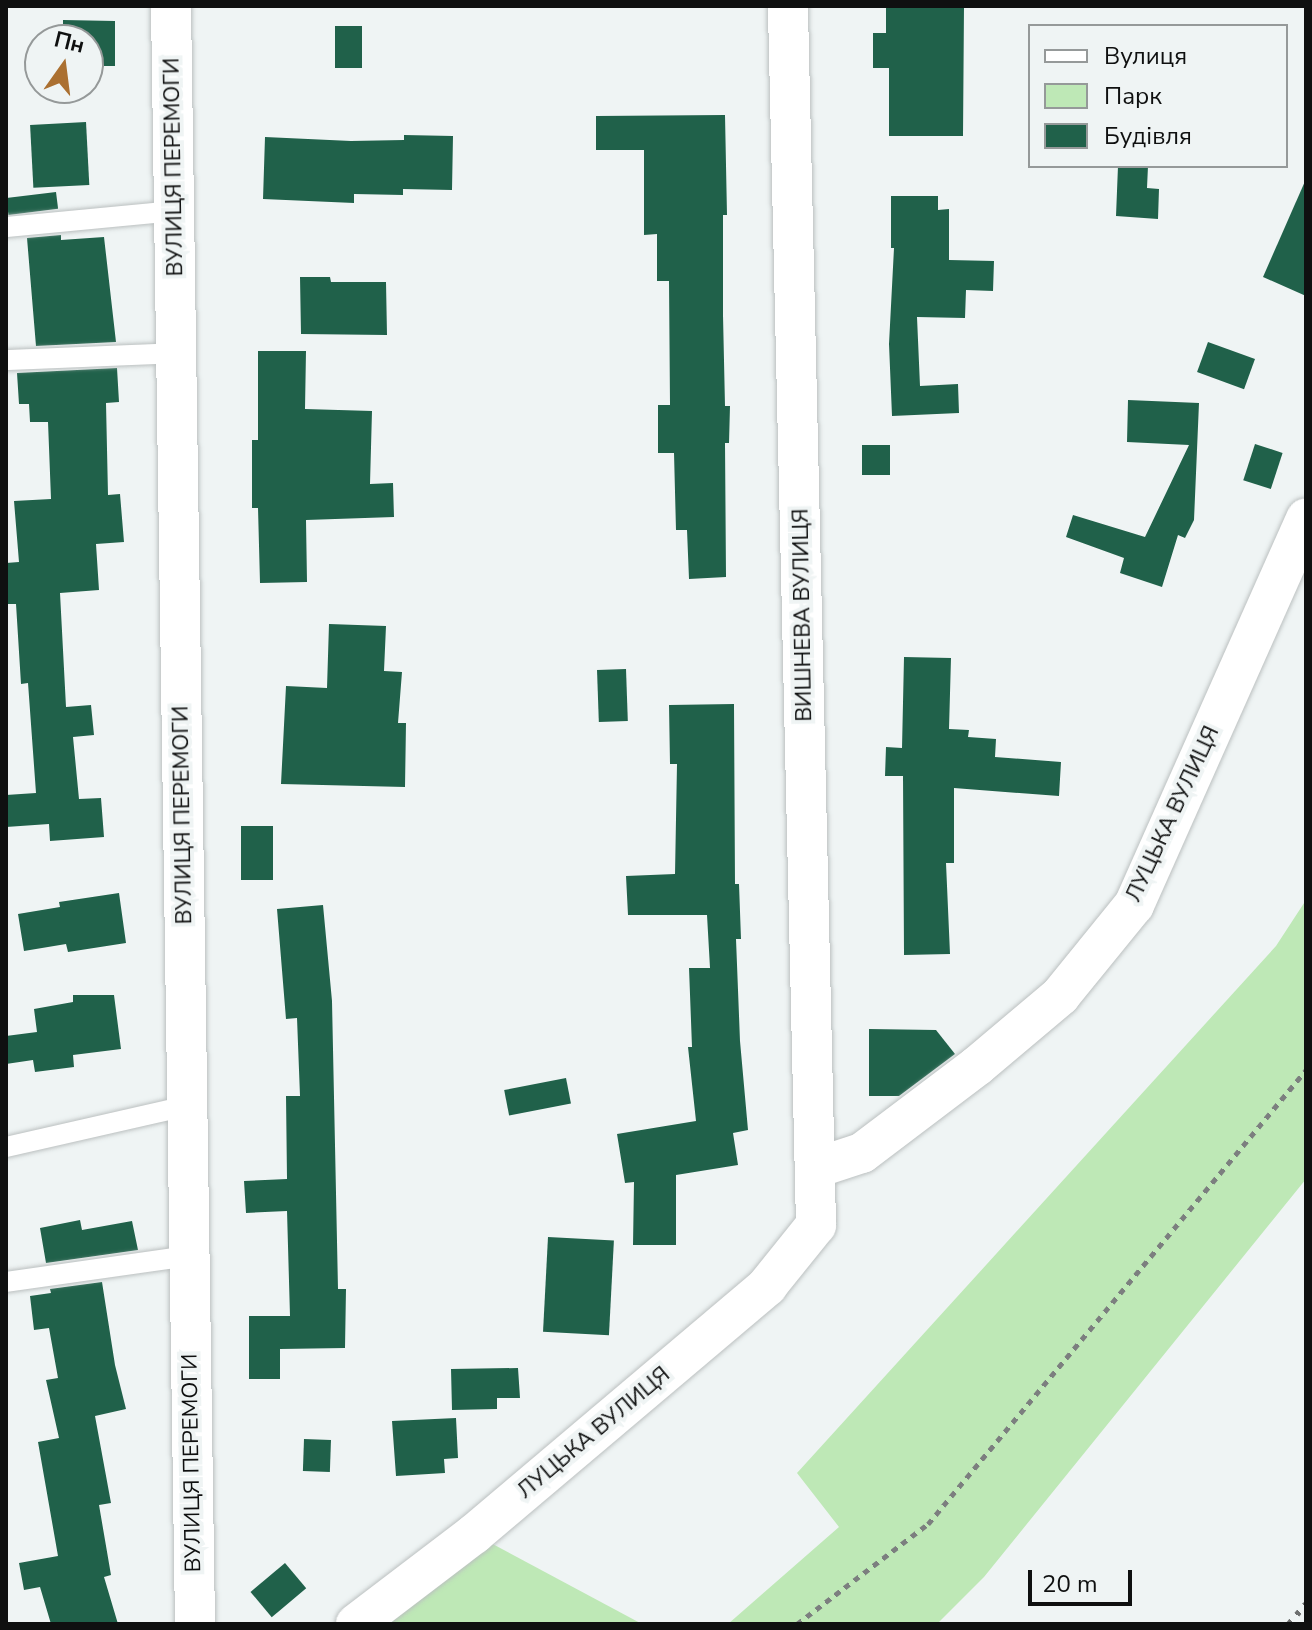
<!DOCTYPE html>
<meta charset="utf-8">
<style>
body{margin:0}
#map{position:relative;width:1312px;height:1630px;overflow:hidden;background:#eff4f4;font-family:"Nunito Sans",sans-serif}
div>[style]{position:absolute}
.green>*{inset:0;background:#bee8b6}
.building>*{inset:0;background:#20614a;transform-origin:0 0}
.path>*{height:5px;margin-top:-2.5px;transform-origin:0;background:repeating-linear-gradient(90deg,#7c7f7f 0 6px,transparent 0 12px)}
.roads{filter:drop-shadow(0 0 2px #bbc0c0) drop-shadow(0 0 2px #bbc0c0)}
.lane>*{height:20px;margin:-10px;padding:0 10px;transform-origin:10px;border-radius:10px;background:#fff}
.street>*{height:40px;margin:-20px;padding:0 20px;transform-origin:20px;border-radius:20px;background:#fff}
.rail>*{height:6px;margin-top:-3px;transform-origin:0;background:repeating-linear-gradient(90deg,#6e7070 0 4px,transparent 0 12px)}
span{translate:-50% -50%;white-space:nowrap;text-align:center;line-height:1.15;-webkit-text-stroke:8px #eff4f4;paint-order:stroke}
.street-label{font-size:22px;color:#0f1010}
.frame{position:absolute;inset:0;border:8px solid #0f1010;pointer-events:none}
.legend{position:absolute;left:1028px;top:24px;width:260px;height:144px;box-sizing:border-box;background:#eff4f4;border:2px solid #959999;margin:0;padding:10px 14px;list-style:none;font-size:24px;color:#0f1010}
.legend li{display:flex;align-items:center;gap:16px;height:40px}
.legend b{width:40px;border:2px solid #959999}
.north{position:absolute;left:24px;top:24px;width:80px;height:80px;box-sizing:border-box;background:#eff4f4;border:2px solid #959999;border-radius:50%;rotate:14deg;font-size:22px;font-weight:700;line-height:32px;text-align:center;color:#0f1010}
.north::after{content:'';display:block;margin:auto;width:28px;height:36px;background:#ab7031;clip-path:polygon(50% 0,100% 100%,50% 72%,0 100%)}
.scale{position:absolute;left:1028px;top:1570px;width:104px;height:36px;box-sizing:border-box;border:4px solid #0f1010;border-top:0;padding-left:10px;font-size:24px;line-height:28px;white-space:nowrap;color:#0f1010;-webkit-text-stroke:6px #eff4f4;paint-order:stroke}
</style>
<div id="map">
<div class="green">
<div style="clip-path:polygon(1306px 900px,1306px 1179px,984px 1577px,937px 1624px,728px 1624px,839px 1527px,797px 1473px,1276px 946px)"></div>
<div style="clip-path:polygon(487px 1541px,642px 1624px,376px 1624px)"></div>
</div>
<div class="building">
<div style="clip-path:polygon(886px 6px,964px 6px,963px 136px,889px 136px,889px 68px,873px 68px,873px 33px,886px 33px)"></div>
<div style="clip-path:polygon(63px 20px,115px 21px,115px 66px,88px 66px,88px 40px,63px 40px)"></div>
<div style="left:335px;top:26px;width:27px;height:42px"></div>
<div style="clip-path:polygon(725px 115px,727px 215px,723px 215px,723px 315px,725px 406px,730px 406px,729px 443px,725px 443px,726px 577px,689px 579px,687px 530px,676px 530px,674px 453px,658px 453px,658px 405px,670px 405px,669px 281px,657px 281px,657px 234px,644px 235px,644px 150px,596px 150px,596px 116px)"></div>
<div style="left:86px;top:122px;width:63px;height:56px;rotate:87deg"></div>
<div style="clip-path:polygon(404px 135px,453px 136px,452px 190px,403px 189px,403px 195px,354px 194px,354px 203px,263px 199px,265px 137px,351px 141px,404px 140px)"></div>
<div style="clip-path:polygon(1118px 166px,1148px 166px,1147px 188px,1159px 189px,1158px 219px,1116px 216px)"></div>
<div style="clip-path:polygon(1306px 179px,1306px 296px,1263px 277px)"></div>
<div style="left:56px;top:192px;width:17px;height:50px;rotate:83deg"></div>
<div style="clip-path:polygon(891px 196px,938px 196px,938px 210px,949px 209px,949px 260px,994px 261px,993px 291px,966px 290px,965px 318px,917px 317px,920px 386px,958px 384px,959px 413px,892px 416px,889px 344px,894px 248px,891px 248px)"></div>
<div style="clip-path:polygon(61px 235px,61px 240px,104px 237px,116px 342px,36px 346px,27px 238px)"></div>
<div style="clip-path:polygon(300px 277px,330px 277px,331px 282px,386px 282px,387px 335px,301px 334px)"></div>
<div style="left:1208px;top:342px;width:50px;height:32px;rotate:20deg"></div>
<div style="clip-path:polygon(258px 351px,306px 351px,305px 409px,372px 411px,370px 484px,393px 483px,394px 517px,306px 520px,307px 582px,260px 583px,258px 508px,252px 508px,252px 440px,258px 440px)"></div>
<div style="clip-path:polygon(117px 368px,119px 402px,106px 403px,108px 495px,120px 494px,124px 542px,96px 544px,99px 590px,60px 593px,66px 707px,91px 705px,94px 735px,73px 737px,79px 799px,101px 798px,104px 837px,50px 841px,49px 824px,6px 827px,6px 795px,36px 793px,28px 683px,21px 684px,16px 604px,6px 604px,6px 563px,19px 562px,14px 501px,51px 499px,48px 422px,30px 422px,29px 404px,19px 404px,17px 373px)"></div>
<div style="clip-path:polygon(1128px 400px,1199px 403px,1194px 520px,1185px 538px,1178px 535px,1162px 587px,1120px 573px,1124px 558px,1066px 537px,1073px 515px,1145px 537px,1189px 445px,1127px 442px)"></div>
<div style="left:1255px;top:444px;width:29px;height:38px;rotate:18deg"></div>
<div style="left:862px;top:445px;width:28px;height:30px"></div>
<div style="clip-path:polygon(329px 624px,386px 626px,384px 671px,402px 672px,398px 723px,406px 723px,405px 787px,281px 784px,286px 686px,327px 688px)"></div>
<div style="clip-path:polygon(904px 657px,951px 658px,949px 729px,969px 730px,968px 737px,996px 739px,995px 757px,1061px 762px,1059px 796px,954px 788px,954px 863px,946px 863px,950px 954px,904px 955px,903px 776px,885px 776px,886px 747px,902px 748px)"></div>
<div style="left:626px;top:669px;width:52px;height:29px;rotate:88deg"></div>
<div style="clip-path:polygon(734px 704px,735px 884px,739px 884px,741px 939px,736px 939px,740px 1041px,748px 1130px,733px 1133px,738px 1165px,676px 1175px,676px 1245px,633px 1245px,634px 1182px,625px 1183px,617px 1134px,696px 1121px,688px 1047px,692px 1047px,689px 968px,710px 968px,707px 915px,628px 915px,626px 876px,675px 874px,677px 764px,670px 764px,669px 705px)"></div>
<div style="left:241px;top:826px;width:32px;height:54px"></div>
<div style="clip-path:polygon(119px 893px,126px 943px,68px 952px,66px 944px,24px 951px,18px 914px,60px 907px,59px 902px)"></div>
<div style="clip-path:polygon(323px 905px,332px 1001px,338px 1289px,346px 1289px,345px 1348px,280px 1349px,280px 1379px,249px 1379px,249px 1316px,290px 1316px,287px 1211px,246px 1213px,244px 1181px,287px 1179px,286px 1096px,300px 1096px,297px 1018px,286px 1019px,277px 909px)"></div>
<div style="clip-path:polygon(73px 995px,114px 995px,121px 1049px,73px 1055px,74px 1067px,35px 1072px,33px 1060px,6px 1064px,6px 1036px,37px 1032px,34px 1009px,73px 1002px)"></div>
<div style="clip-path:polygon(869px 1029px,936px 1030px,955px 1054px,899px 1096px,869px 1096px)"></div>
<div style="left:566px;top:1078px;width:26px;height:63px;rotate:79deg"></div>
<div style="clip-path:polygon(80px 1220px,82px 1230px,132px 1221px,138px 1250px,46px 1263px,40px 1228px)"></div>
<div style="left:548px;top:1237px;width:66px;height:95px;rotate:3deg"></div>
<div style="clip-path:polygon(102px 1282px,115px 1365px,126px 1409px,95px 1416px,111px 1503px,99px 1505px,111px 1575px,104px 1577px,118px 1624px,51px 1624px,40px 1587px,24px 1590px,19px 1563px,58px 1556px,38px 1442px,59px 1438px,46px 1380px,58px 1378px,49px 1328px,34px 1330px,30px 1296px,51px 1293px,50px 1289px)"></div>
<div style="clip-path:polygon(518px 1368px,520px 1398px,497px 1398px,497px 1409px,452px 1410px,451px 1369px)"></div>
<div style="clip-path:polygon(456px 1418px,458px 1458px,444px 1459px,445px 1473px,396px 1476px,392px 1421px)"></div>
<div style="left:304px;top:1439px;width:27px;height:32px;rotate:2deg"></div>
<div style="left:285px;top:1563px;width:33px;height:45px;rotate:50deg"></div>
</div>
<div class="path">
<div style="left:797px;top:1624px;width:165px;rotate:-37.4deg"></div>
<div style="left:928px;top:1524px;width:591px;rotate:-50.22deg"></div>
</div>
<div class="roads">
<div class="lane">
<div style="left:6px;top:227px;width:170px;rotate:-5.4deg"></div>
<div style="left:6px;top:360px;width:171px;rotate:-2.3deg"></div>
<div style="left:6px;top:1147px;width:185px;rotate:-12.8deg"></div>
<div style="left:6px;top:1282px;width:185px;rotate:-8.1deg"></div>
</div>
<div class="street">
<div style="left:171px;top:6px;width:1618px;rotate:89.15deg"></div>
<div style="left:816px;top:1168px;width:48px;rotate:-18.1deg"></div>
<div style="left:862px;top:1153px;width:144px;rotate:-37.1deg"></div>
<div style="left:977px;top:1066px;width:109px;rotate:-40.1deg"></div>
<div style="left:1060px;top:996px;width:117px;rotate:-50.9deg"></div>
<div style="left:1134px;top:905px;width:423px;rotate:-66deg"></div>
<div style="left:356px;top:1624px;width:148px;rotate:-37.3deg"></div>
<div style="left:474px;top:1534px;width:384px;rotate:-40.2deg"></div>
<div style="left:767px;top:1286px;width:78px;rotate:-51.2deg"></div>
<div style="left:816px;top:1225px;width:1219px;rotate:-91.32deg"></div>
</div>
</div>
<div class="rail">
<div style="left:1289px;top:1624px;width:26px;rotate:-50deg"></div>
</div>
<div class="street-label">
<span style="left:174px;top:167px;rotate:-91deg">ВУЛИЦЯ ПЕРЕМОГИ</span>
<span style="left:803px;top:615px;rotate:-91deg">ВИШНЕВА ВУЛИЦЯ</span>
<span style="left:1173px;top:814px;rotate:-65deg">ЛУЦЬКА ВУЛИЦЯ</span>
<span style="left:183px;top:815px;rotate:-91deg">ВУЛИЦЯ ПЕРЕМОГИ</span>
<span style="left:594px;top:1433px;rotate:-40deg">ЛУЦЬКА ВУЛИЦЯ</span>
<span style="left:192px;top:1463px;rotate:-91deg">ВУЛИЦЯ ПЕРЕМОГИ</span>
</div>
<div class="frame"></div>
<ul class="legend">
<li><b style="height:10px;background:#fff"></b>Вулиця</li>
<li><b style="height:22px;background:#bee8b6"></b>Парк</li>
<li><b style="height:22px;background:#20614a"></b>Будівля</li>
</ul>
<div class="north">Пн</div>
<div class="scale">20 m</div>
</div>
